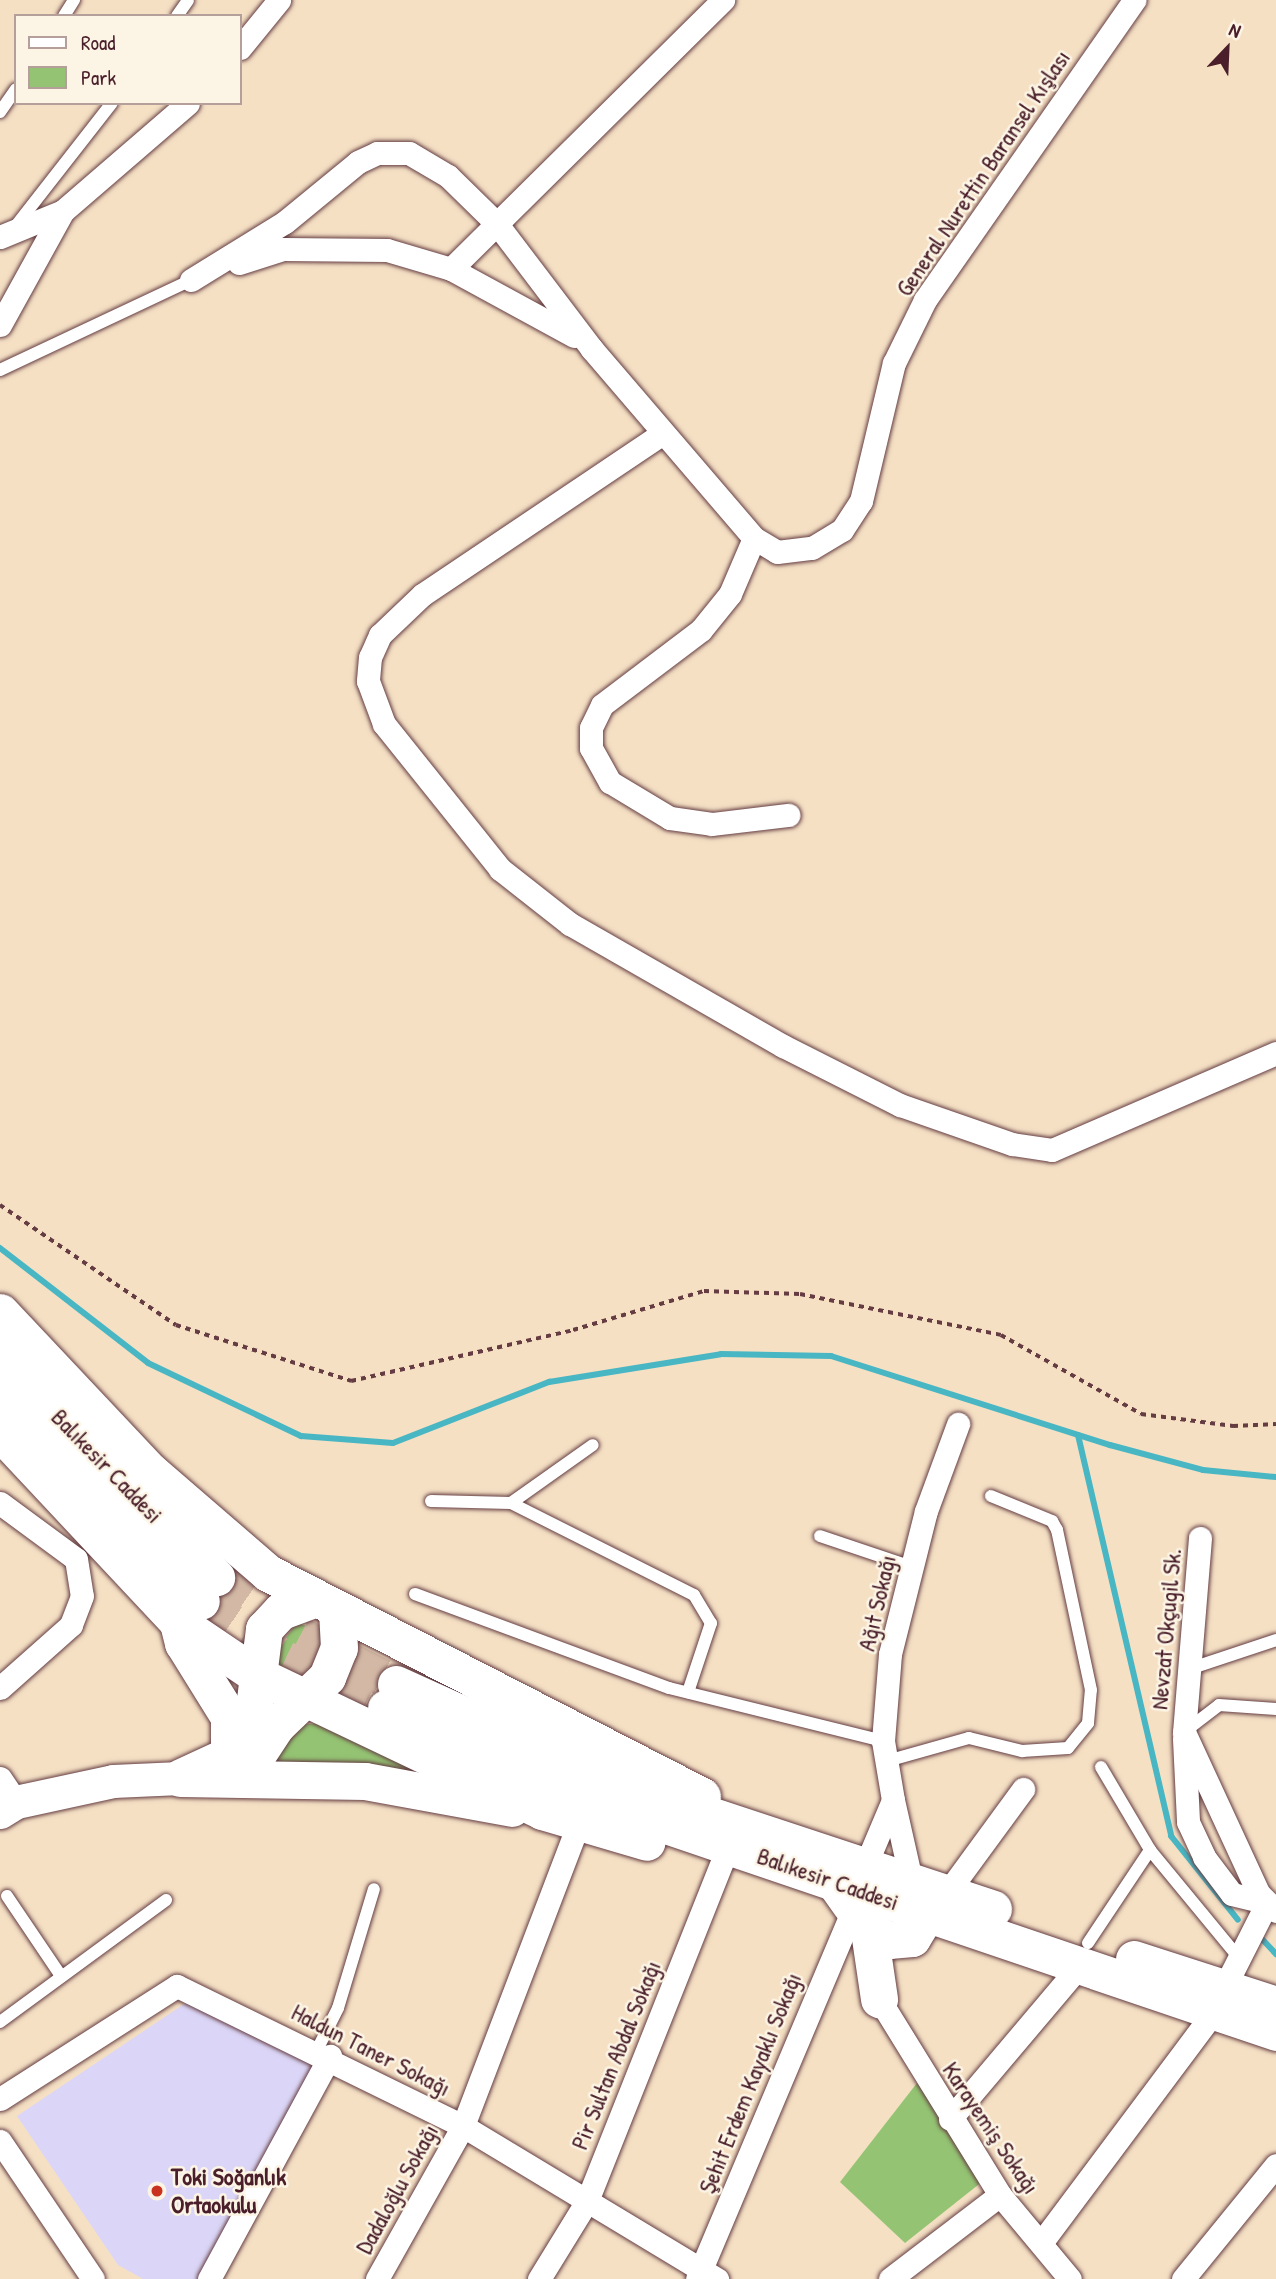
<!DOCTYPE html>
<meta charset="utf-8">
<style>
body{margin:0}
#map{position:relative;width:1276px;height:2279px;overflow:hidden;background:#f5e0c4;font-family:"Patrick Hand",sans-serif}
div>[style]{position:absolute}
.built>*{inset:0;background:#dbd6f7}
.green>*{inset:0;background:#94c473}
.round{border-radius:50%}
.stream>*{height:6px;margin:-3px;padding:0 3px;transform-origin:3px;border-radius:3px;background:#49b6c3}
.primary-tunnel>*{height:37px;margin-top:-18.5px;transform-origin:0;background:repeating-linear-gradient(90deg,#d3b9a5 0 37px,transparent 0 55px)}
.path>*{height:3.5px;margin-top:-1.75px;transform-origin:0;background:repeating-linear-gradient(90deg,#643c42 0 5px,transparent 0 10px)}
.roads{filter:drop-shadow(0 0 2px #643c42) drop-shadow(0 0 2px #643c42)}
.lane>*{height:12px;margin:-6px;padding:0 6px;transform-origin:6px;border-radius:6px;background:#fff}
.street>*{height:23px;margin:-11.5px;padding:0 11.5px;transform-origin:11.5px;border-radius:11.5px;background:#fff}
.secondary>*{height:33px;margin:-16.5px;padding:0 16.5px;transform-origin:16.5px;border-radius:16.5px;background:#fff}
.primary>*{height:37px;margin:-18.5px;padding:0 18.5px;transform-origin:18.5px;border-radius:18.5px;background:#fff}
.dots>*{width:19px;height:19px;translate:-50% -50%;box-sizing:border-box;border:4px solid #fcf5e5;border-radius:50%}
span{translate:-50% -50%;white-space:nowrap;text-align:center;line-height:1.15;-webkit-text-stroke:5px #fcf5e5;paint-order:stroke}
.street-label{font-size:24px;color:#4a1f2b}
.poi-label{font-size:24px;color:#4a1f2b;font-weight:700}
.left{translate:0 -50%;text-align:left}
.legend{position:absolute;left:14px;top:14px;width:228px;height:91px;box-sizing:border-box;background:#fcf5e5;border:2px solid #b59f9b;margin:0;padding:9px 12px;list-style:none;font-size:21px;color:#4a1f2b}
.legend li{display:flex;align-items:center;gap:14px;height:35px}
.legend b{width:35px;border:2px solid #b59f9b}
.north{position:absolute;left:1192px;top:14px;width:70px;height:70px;-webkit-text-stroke:5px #fcf5e5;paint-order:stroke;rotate:23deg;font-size:19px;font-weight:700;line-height:28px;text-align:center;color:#4a1f2b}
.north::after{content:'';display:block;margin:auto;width:24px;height:32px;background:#4a1f2b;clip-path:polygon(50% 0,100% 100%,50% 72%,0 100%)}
</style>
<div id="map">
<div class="built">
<div style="clip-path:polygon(190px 2000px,317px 2062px,200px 2279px,143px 2279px,118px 2265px,17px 2116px)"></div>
</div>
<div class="green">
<div class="round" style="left:273px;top:1624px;width:48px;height:48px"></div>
<div style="clip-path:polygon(323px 1723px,449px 1784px,267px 1769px,295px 1725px)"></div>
<div style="clip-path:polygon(917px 2083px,983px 2181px,905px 2243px,840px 2182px)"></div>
</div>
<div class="stream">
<div style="left:0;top:1248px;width:187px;rotate:37.8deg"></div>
<div style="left:148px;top:1363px;width:170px;rotate:25.5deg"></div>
<div style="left:301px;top:1436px;width:92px;rotate:4.4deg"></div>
<div style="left:393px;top:1443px;width:168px;rotate:-21.4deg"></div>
<div style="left:549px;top:1382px;width:174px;rotate:-9.2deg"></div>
<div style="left:721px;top:1354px;width:110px;rotate:1deg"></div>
<div style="left:831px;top:1356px;width:293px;rotate:17.7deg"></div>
<div style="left:1110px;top:1445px;width:96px;rotate:15deg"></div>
<div style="left:1203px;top:1470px;width:73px;rotate:5.5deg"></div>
<div style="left:1078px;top:1435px;width:412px;rotate:76.9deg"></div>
<div style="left:1171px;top:1836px;width:107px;rotate:51.4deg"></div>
<div style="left:1262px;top:1939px;width:21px;rotate:47deg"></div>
</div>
<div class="primary-tunnel">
<div style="left:216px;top:1577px;width:102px;rotate:34.6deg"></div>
<div style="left:300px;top:1635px;width:108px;rotate:27deg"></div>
<div style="left:201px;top:1601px;width:102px;rotate:34.6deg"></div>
<div style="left:285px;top:1659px;width:112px;rotate:25.9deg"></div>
</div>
<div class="path">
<div style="left:0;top:1205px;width:213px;rotate:34.3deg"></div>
<div style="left:176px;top:1325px;width:184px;rotate:17.7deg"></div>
<div style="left:351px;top:1381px;width:228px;rotate:-12.9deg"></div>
<div style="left:573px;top:1330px;width:137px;rotate:-16.6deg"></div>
<div style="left:704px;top:1291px;width:96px;rotate:1.8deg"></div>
<div style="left:800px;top:1294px;width:205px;rotate:11.5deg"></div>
<div style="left:1001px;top:1335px;width:161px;rotate:29.4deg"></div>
<div style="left:1141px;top:1414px;width:93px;rotate:7.4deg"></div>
<div style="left:1233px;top:1426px;width:43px;rotate:-2.7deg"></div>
</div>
<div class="roads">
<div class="lane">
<div style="left:64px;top:16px;width:19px;rotate:-58deg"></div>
<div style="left:177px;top:16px;width:19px;rotate:-55deg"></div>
<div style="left:0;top:112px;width:28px;rotate:-55deg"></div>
<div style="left:15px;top:227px;width:157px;rotate:-52deg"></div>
<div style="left:0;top:370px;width:211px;rotate:-25.2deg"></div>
<div style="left:431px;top:1501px;width:80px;rotate:1.4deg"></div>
<div style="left:511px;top:1503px;width:100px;rotate:-35.3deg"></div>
<div style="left:511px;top:1503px;width:205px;rotate:26.7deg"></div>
<div style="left:694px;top:1595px;width:33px;rotate:59deg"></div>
<div style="left:711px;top:1623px;width:73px;rotate:108.4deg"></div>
<div style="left:820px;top:1536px;width:97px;rotate:18.6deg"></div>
<div style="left:415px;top:1594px;width:271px;rotate:20.3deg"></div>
<div style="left:669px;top:1688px;width:220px;rotate:13.9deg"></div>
<div style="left:1189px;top:1669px;width:92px;rotate:-18.4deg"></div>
<div style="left:1184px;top:1732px;width:44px;rotate:-37.6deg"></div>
<div style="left:1219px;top:1705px;width:57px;rotate:4deg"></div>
<div style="left:887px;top:1761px;width:85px;rotate:-15.7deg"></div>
<div style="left:969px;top:1738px;width:55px;rotate:13.8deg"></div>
<div style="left:1022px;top:1751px;width:46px;rotate:-3.7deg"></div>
<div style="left:1068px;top:1748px;width:32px;rotate:-51deg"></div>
<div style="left:1088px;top:1723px;width:33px;rotate:-85deg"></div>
<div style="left:1091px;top:1690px;width:164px;rotate:-102deg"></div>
<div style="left:1057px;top:1530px;width:10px;rotate:-119deg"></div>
<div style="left:1052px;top:1521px;width:66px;rotate:-157.7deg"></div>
<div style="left:1101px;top:1767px;width:96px;rotate:59.4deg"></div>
<div style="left:1150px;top:1850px;width:140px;rotate:50.5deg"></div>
<div style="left:7px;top:1896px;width:97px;rotate:56deg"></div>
<div style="left:1088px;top:1943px;width:112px;rotate:-56.3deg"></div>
<div style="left:0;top:2022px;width:206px;rotate:-36.3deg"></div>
<div style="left:317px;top:2050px;width:47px;rotate:-63.4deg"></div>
<div style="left:338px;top:2008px;width:124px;rotate:-73.2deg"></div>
</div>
<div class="street">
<div style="left:240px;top:48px;width:62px;rotate:-50.9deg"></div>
<div style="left:0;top:237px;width:68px;rotate:-22.4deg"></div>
<div style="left:63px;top:211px;width:165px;rotate:-40.8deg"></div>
<div style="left:239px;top:263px;width:46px;rotate:-17.7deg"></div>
<div style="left:283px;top:249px;width:104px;rotate:0.6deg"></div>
<div style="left:387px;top:250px;width:67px;rotate:16.5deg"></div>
<div style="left:451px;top:269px;width:140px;rotate:28.6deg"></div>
<div style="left:451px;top:269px;width:383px;rotate:-44.7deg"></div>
<div style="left:191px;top:280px;width:110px;rotate:-31.7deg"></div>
<div style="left:285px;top:222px;width:94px;rotate:-39.4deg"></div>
<div style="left:358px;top:162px;width:21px;rotate:-25deg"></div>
<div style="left:377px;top:153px;width:32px"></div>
<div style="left:409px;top:153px;width:45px;rotate:30.5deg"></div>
<div style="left:448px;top:176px;width:69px;rotate:44.4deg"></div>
<div style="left:497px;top:224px;width:156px;rotate:52.8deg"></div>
<div style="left:591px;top:348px;width:250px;rotate:49.4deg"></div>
<div style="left:754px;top:538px;width:27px;rotate:31deg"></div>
<div style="left:777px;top:552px;width:35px;rotate:-7deg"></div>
<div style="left:812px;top:548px;width:35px;rotate:-31deg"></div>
<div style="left:842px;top:530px;width:35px;rotate:-57deg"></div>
<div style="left:861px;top:501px;width:142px;rotate:-76.6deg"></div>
<div style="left:894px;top:363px;width:70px;rotate:-63.8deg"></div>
<div style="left:925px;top:300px;width:366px;rotate:-55.1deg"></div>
<div style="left:0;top:325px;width:130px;rotate:-61.1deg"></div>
<div style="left:663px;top:433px;width:290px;rotate:146.1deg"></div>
<div style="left:422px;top:595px;width:58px;rotate:136.4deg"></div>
<div style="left:380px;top:635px;width:24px;rotate:114deg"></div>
<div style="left:370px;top:657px;width:24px;rotate:95deg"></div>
<div style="left:368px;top:681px;width:46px;rotate:69.6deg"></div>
<div style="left:384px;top:724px;width:186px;rotate:51.3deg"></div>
<div style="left:500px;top:869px;width:89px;rotate:38.2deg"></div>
<div style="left:570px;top:924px;width:245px;rotate:29.8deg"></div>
<div style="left:783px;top:1046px;width:131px;rotate:26.8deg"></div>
<div style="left:900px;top:1105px;width:119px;rotate:19.2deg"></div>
<div style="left:1012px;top:1144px;width:40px;rotate:8.5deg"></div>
<div style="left:1052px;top:1150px;width:244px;rotate:-23.4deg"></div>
<div style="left:754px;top:538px;width:61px;rotate:113.2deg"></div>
<div style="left:730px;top:594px;width:46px;rotate:128.9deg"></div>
<div style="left:701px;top:630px;width:124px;rotate:142.9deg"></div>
<div style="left:602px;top:705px;width:25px;rotate:116deg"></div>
<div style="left:591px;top:728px;width:20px;rotate:90deg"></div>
<div style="left:591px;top:748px;width:39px;rotate:61deg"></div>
<div style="left:610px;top:782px;width:70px;rotate:31deg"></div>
<div style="left:670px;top:818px;width:42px;rotate:8.1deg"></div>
<div style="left:712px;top:824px;width:77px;rotate:-6.8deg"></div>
<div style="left:0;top:1503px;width:94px;rotate:36.4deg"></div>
<div style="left:76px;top:1559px;width:37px;rotate:81deg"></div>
<div style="left:82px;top:1596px;width:31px;rotate:111deg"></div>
<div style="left:71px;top:1625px;width:95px;rotate:138.4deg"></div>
<div style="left:1200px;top:1538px;width:195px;rotate:94.7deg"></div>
<div style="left:1184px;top:1732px;width:179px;rotate:65.2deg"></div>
<div style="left:1259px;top:1894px;width:24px;rotate:45deg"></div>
<div style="left:1184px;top:1739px;width:83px;rotate:87.2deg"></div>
<div style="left:1188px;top:1822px;width:38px;rotate:65deg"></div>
<div style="left:1204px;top:1857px;width:46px;rotate:52.9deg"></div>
<div style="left:1232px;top:1894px;width:36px;rotate:14deg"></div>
<div style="left:1267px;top:1903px;width:95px;rotate:116.8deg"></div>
<div style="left:0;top:1778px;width:29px;rotate:56deg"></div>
<div style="left:893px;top:1800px;width:60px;rotate:-99.6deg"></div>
<div style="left:883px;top:1741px;width:87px;rotate:-85.4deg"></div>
<div style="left:890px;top:1654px;width:147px;rotate:-75.9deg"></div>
<div style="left:926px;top:1511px;width:93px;rotate:-69.8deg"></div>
<div style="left:866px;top:1864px;width:69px;rotate:-67.1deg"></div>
<div style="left:893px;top:1800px;width:82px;rotate:77.3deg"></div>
<div style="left:947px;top:1893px;width:129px;rotate:-53.8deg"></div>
<div style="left:879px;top:1999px;width:230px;rotate:58.3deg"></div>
<div style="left:1000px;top:2195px;width:109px;rotate:50.2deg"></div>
<div style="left:0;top:2099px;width:210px;rotate:-32.6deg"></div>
<div style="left:177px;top:1986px;width:318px;rotate:26.1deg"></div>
<div style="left:463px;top:2126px;width:297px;rotate:31.1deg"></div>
<div style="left:950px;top:2119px;width:202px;rotate:-49.8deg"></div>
<div style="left:0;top:2141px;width:166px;rotate:56deg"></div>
<div style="left:1041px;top:2243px;width:287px;rotate:-53.2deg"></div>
<div style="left:209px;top:2279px;width:254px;rotate:-61.5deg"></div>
<div style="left:377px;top:2279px;width:176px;rotate:-60.7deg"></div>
<div style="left:463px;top:2126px;width:324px;rotate:-69.1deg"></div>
<div style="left:539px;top:2279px;width:92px;rotate:-58.4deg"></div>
<div style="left:587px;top:2201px;width:384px;rotate:-68.3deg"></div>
<div style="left:697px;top:2279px;width:404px;rotate:-67.1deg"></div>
<div style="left:890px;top:2279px;width:138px;rotate:-37.4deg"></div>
<div style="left:1183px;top:2279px;width:147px;rotate:-50.8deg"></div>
</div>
<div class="secondary">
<div style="left:0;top:1812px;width:19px;rotate:-32deg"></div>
<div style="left:16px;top:1802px;width:99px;rotate:-12.2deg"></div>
<div style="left:113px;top:1781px;width:67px;rotate:-2.6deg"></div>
</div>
<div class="primary">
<div style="left:0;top:1312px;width:219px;rotate:46.7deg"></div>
<div style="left:150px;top:1471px;width:156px;rotate:40.8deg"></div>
<div style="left:268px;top:1573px;width:488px;rotate:27.2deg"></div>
<div style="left:0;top:1351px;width:313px;rotate:46.3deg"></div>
<div style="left:0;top:1393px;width:289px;rotate:46deg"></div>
<div style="left:0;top:1432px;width:260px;rotate:46.9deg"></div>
<div style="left:178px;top:1622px;width:93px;rotate:34deg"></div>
<div style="left:255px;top:1674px;width:318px;rotate:25.5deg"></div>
<div style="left:542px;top:1811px;width:109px;rotate:16.4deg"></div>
<div style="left:178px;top:1623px;width:21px;rotate:76deg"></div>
<div style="left:183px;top:1643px;width:87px;rotate:58.1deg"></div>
<div style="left:229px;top:1717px;width:38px;rotate:90deg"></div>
<div style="left:396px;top:1684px;width:245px;rotate:24.4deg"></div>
<div style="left:619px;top:1785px;width:394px;rotate:18.3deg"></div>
<div style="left:386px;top:1708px;width:238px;rotate:23.8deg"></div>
<div style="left:604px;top:1804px;width:710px;rotate:18.74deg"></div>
<div style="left:249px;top:1767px;width:49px;rotate:-56.6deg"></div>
<div style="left:276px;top:1726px;width:71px;rotate:-43.9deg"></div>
<div style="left:327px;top:1677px;width:31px;rotate:-68deg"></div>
<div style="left:339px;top:1648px;width:34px;rotate:-93deg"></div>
<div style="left:181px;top:1777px;width:53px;rotate:-24.6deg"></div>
<div style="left:229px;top:1755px;width:20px;rotate:-49deg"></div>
<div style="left:242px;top:1740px;width:27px;rotate:-66deg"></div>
<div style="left:253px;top:1715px;width:87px;rotate:-82.7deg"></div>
<div style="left:264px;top:1629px;width:25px;rotate:-47deg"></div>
<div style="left:281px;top:1611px;width:33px;rotate:-20deg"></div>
<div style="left:180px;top:1778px;width:185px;rotate:0.9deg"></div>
<div style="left:365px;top:1781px;width:149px;rotate:10.4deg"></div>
<div style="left:835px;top:1883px;width:59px;rotate:54.7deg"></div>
<div style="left:869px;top:1931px;width:69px;rotate:81.6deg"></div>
<div style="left:869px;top:1931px;width:22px;rotate:24deg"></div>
<div style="left:889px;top:1940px;width:23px;rotate:-5deg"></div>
<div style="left:912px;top:1938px;width:29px;rotate:-59deg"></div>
<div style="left:927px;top:1913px;width:22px;rotate:-103deg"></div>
<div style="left:1134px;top:1959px;width:149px;rotate:17.9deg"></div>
</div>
</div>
<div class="dots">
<div style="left:157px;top:2191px;background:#c8321e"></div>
</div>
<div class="street-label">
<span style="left:983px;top:173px;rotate:-56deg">General Nurettin Baransel Kışlası</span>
<span style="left:107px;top:1466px;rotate:46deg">Balıkesir Caddesi</span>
<span style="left:877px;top:1603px;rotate:-77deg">Ağıt Sokağı</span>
<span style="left:1166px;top:1629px;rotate:-85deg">Nevzat Okçugil Sk.</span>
<span style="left:828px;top:1879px;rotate:19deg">Balıkesir Caddesi</span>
<span style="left:371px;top:2050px;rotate:27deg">Haldun Taner Sokağı</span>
<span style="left:616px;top:2055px;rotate:-68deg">Pir Sultan Abdal Sokağı</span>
<span style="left:750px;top:2083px;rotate:-68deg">Şehit Erdem Kayaklı Sokağı</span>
<span style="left:991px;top:2128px;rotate:56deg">Karayemiş Sokağı</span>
<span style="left:397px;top:2189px;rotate:-61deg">Dadaloğlu Sokağı</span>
</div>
<div class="poi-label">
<span class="left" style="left:171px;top:2191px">Toki Soğanlık<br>Ortaokulu</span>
</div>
<ul class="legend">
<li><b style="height:9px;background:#fff"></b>Road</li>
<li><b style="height:19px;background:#94c473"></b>Park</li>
</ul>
<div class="north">N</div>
</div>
